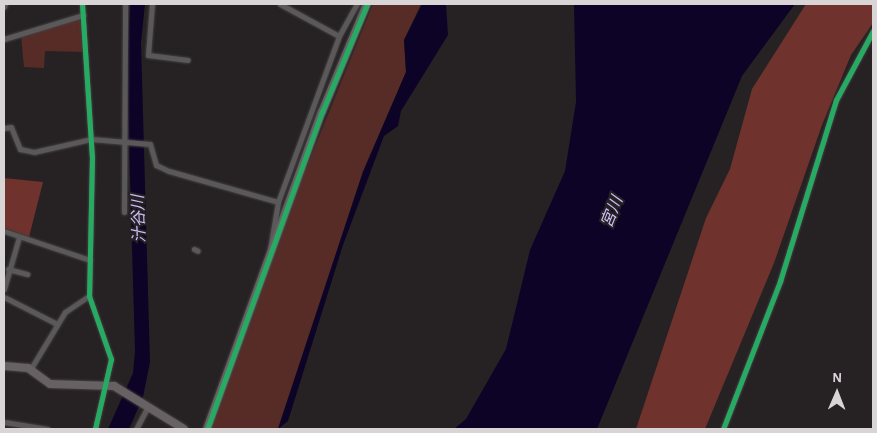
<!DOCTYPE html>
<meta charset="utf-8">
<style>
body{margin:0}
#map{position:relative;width:877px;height:433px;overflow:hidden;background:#262224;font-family:"Alegreya Sans","Noto Sans JP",sans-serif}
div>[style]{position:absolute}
.green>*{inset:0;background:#572c27}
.forest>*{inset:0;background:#6f322d}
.water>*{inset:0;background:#0d0326}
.roads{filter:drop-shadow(0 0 1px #434041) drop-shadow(0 0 1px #434041)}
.street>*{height:5px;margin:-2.5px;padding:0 2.5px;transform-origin:2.5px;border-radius:2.5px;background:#5b585a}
.secondary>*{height:8px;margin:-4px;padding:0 4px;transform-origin:4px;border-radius:4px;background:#676163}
.cycleway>*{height:5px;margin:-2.5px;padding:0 2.5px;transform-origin:2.5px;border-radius:2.5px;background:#26ab63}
span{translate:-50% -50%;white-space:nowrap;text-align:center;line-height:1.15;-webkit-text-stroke:4px #272125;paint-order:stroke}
.water-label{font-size:16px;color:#c9c3fa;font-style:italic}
.frame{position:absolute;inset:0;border:5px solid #d9d5d7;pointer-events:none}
.north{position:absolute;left:812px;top:368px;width:50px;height:50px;-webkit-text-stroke:4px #272125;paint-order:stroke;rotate:1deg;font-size:14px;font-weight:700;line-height:20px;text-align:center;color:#d9d5d7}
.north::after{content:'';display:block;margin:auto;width:18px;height:22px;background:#d9d5d7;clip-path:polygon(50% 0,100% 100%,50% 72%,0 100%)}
</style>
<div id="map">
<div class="green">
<div style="clip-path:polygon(373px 4px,421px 4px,404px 40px,406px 72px,363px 171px,278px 428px,211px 429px,270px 257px)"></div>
<div style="clip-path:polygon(83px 15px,85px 52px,45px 51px,44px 68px,24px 67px,21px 35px)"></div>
</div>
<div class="forest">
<div style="clip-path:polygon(806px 4px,873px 4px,873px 23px,851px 55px,822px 125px,774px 263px,705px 429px,636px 429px,706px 218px,730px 169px,752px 89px)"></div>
<div style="clip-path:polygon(4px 178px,43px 182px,29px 237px,4px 228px)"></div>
</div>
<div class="water">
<div style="clip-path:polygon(130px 4px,145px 4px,141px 43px,150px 362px,143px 397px,129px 429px,108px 429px,133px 373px,135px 352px,127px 73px)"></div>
<div style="clip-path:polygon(422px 4px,446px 4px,448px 35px,401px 111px,398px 126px,384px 136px,343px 245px,288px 421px,278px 429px,363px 172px,406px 72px,404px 40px)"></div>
<div style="clip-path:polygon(574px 4px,795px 4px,742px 76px,597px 429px,454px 429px,466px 419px,506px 349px,530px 250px,565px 171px,576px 102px)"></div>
</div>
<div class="roads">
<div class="street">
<div style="left:82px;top:4px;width:153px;rotate:86.3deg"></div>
<div style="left:92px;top:157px;width:139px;rotate:91.2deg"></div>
<div style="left:89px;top:296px;width:67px;rotate:70.8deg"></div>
<div style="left:111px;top:359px;width:72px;rotate:102.9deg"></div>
<div style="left:152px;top:4px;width:51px;rotate:94.5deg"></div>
<div style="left:148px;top:55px;width:40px;rotate:7.1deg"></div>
<div style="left:280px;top:4px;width:67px;rotate:28.5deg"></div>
<div style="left:4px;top:7px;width:3px;rotate:-72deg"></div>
<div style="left:4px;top:39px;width:83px;rotate:-16.9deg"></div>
<div style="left:4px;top:128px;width:7px;rotate:-8deg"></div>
<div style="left:11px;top:127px;width:24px;rotate:68deg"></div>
<div style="left:20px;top:149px;width:14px;rotate:12deg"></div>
<div style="left:34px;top:152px;width:58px;rotate:-12.8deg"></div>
<div style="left:91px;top:139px;width:59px;rotate:4.8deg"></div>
<div style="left:150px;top:144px;width:22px;rotate:74deg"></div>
<div style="left:156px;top:165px;width:14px;rotate:25deg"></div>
<div style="left:169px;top:171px;width:113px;rotate:15.9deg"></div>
<div style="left:278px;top:202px;width:54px;rotate:99.6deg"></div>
<div style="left:278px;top:202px;width:177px;rotate:-69.8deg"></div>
<div style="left:339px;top:36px;width:37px;rotate:-61deg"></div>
<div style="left:124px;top:212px;width:208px;rotate:-89.7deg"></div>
<div style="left:4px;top:231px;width:91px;rotate:18.6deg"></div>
<div style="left:194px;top:249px;width:4px;rotate:27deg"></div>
<div style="left:8px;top:269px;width:20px;rotate:15deg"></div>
<div style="left:4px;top:289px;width:54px;rotate:-73.9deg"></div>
<div style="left:4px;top:297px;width:59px;rotate:27deg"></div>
<div style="left:30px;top:370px;width:68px;rotate:-58.9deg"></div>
<div style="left:65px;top:312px;width:29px;rotate:-34deg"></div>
<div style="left:4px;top:422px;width:44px;rotate:9.2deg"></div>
<div style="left:136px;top:429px;width:26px;rotate:-62deg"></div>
<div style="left:723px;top:429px;width:159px;rotate:-68.9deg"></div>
<div style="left:780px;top:281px;width:189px;rotate:-72.8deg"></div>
<div style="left:836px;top:100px;width:78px;rotate:-61.8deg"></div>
</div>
<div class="secondary">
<div style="left:4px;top:366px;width:24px;rotate:5deg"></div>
<div style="left:28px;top:368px;width:27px;rotate:36deg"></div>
<div style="left:50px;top:384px;width:64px;rotate:1.8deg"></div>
<div style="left:114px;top:386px;width:82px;rotate:31.6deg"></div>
<div style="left:207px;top:429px;width:337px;rotate:-70.1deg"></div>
<div style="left:322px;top:112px;width:117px;rotate:-67.4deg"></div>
</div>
</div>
<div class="cycleway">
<div style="left:82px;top:4px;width:153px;rotate:86.3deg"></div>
<div style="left:92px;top:157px;width:139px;rotate:91.2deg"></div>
<div style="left:89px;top:296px;width:67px;rotate:70.8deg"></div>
<div style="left:111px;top:359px;width:72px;rotate:102.9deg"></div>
<div style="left:207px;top:429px;width:337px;rotate:-70.1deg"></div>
<div style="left:322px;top:112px;width:117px;rotate:-67.4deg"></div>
<div style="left:723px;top:429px;width:159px;rotate:-68.9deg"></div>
<div style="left:780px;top:281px;width:189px;rotate:-72.8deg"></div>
<div style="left:836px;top:100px;width:78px;rotate:-61.8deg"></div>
</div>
<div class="water-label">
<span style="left:612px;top:212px;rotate:-68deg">宮川</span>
<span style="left:139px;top:219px;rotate:-92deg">汁谷川</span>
</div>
<div class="frame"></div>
<div class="north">N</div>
</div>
